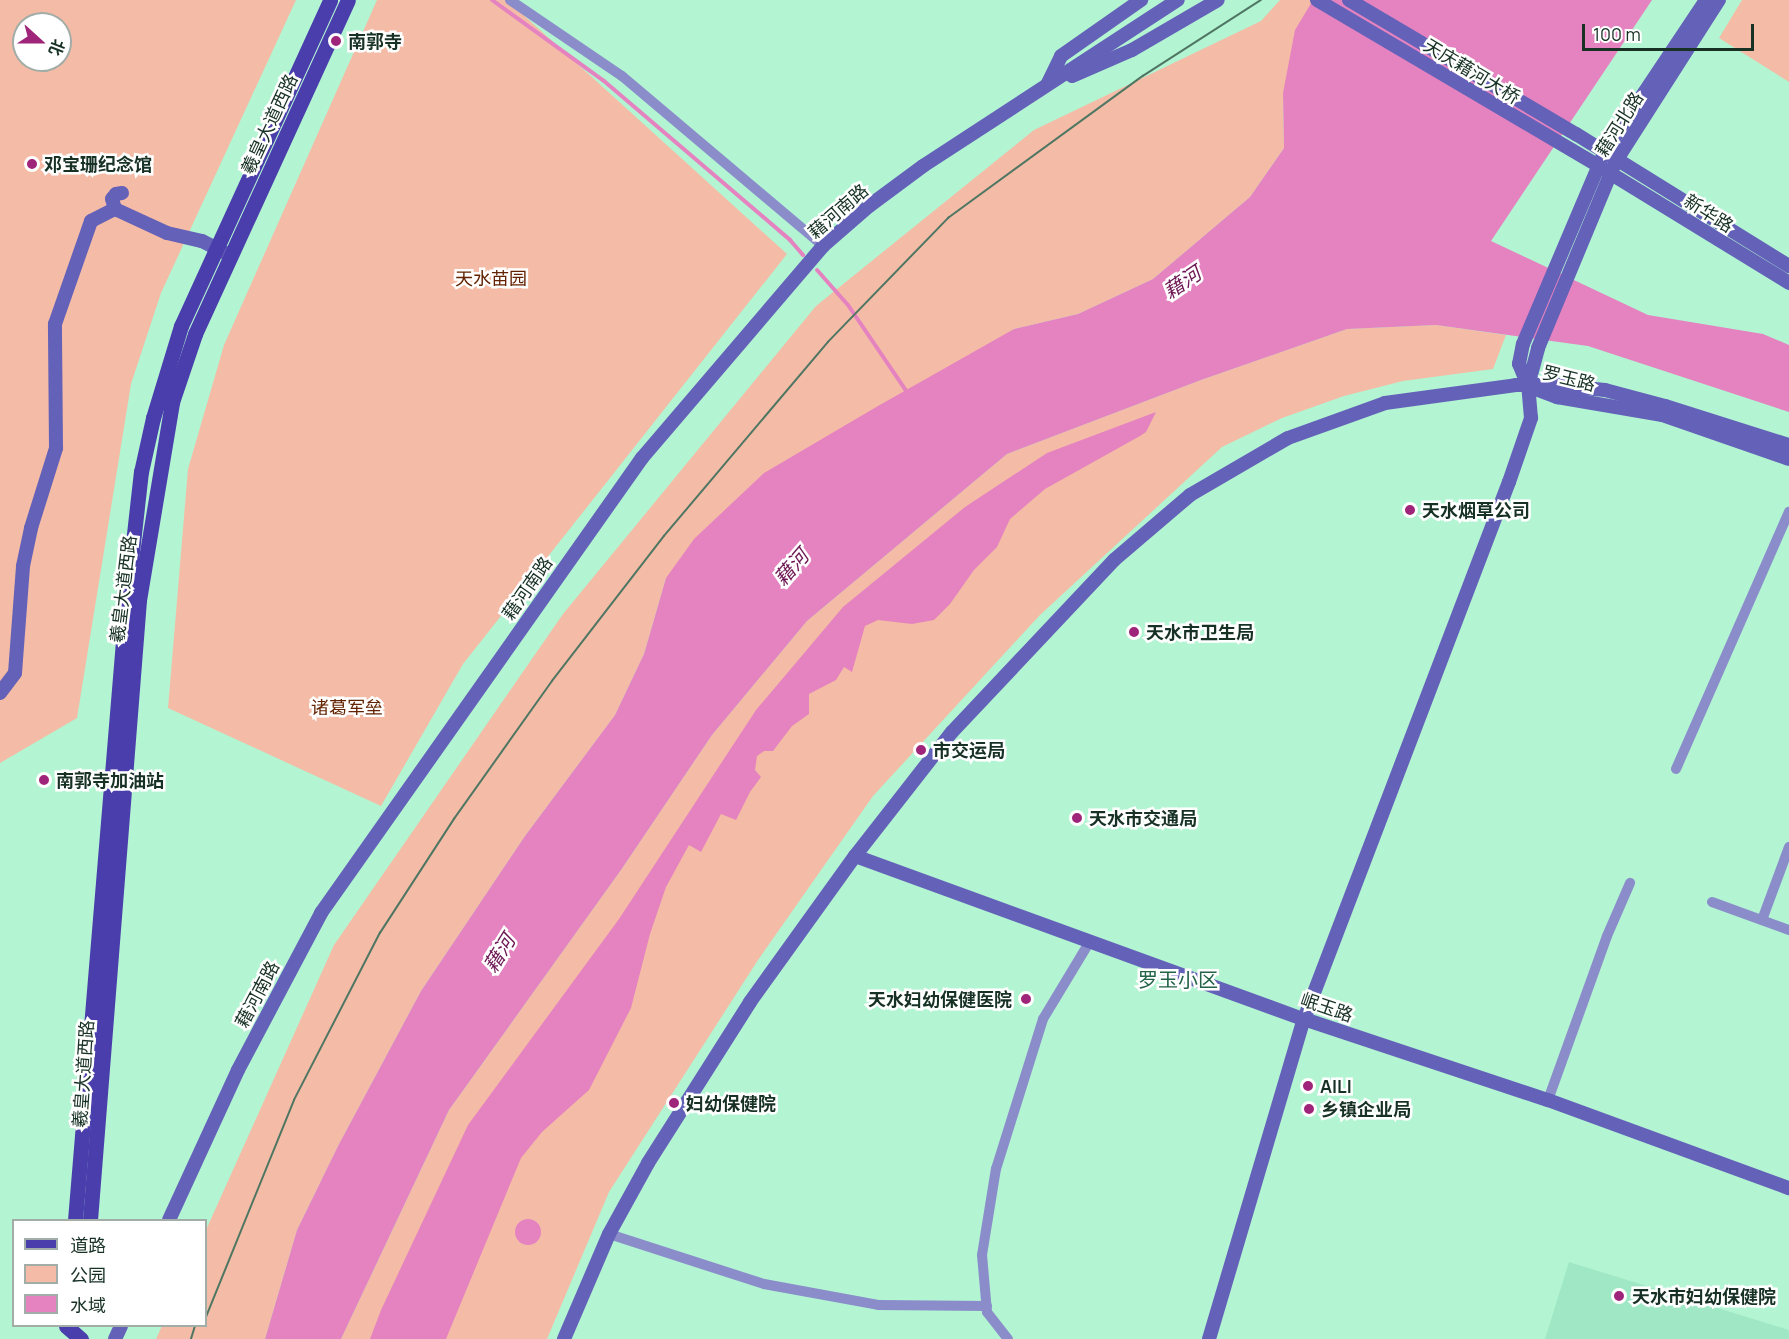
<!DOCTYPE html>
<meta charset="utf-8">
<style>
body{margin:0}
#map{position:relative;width:1789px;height:1339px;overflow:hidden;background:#b3f4d3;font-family:Manrope,"Noto Sans SC",sans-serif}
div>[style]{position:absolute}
.built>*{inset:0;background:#a0e8c5}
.green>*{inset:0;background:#f4bca6}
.water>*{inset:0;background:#e483c0}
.round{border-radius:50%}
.stream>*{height:4px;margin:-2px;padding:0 2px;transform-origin:2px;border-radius:2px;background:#e483c0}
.street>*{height:10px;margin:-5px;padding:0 5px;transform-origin:5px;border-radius:5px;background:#8b8dca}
.secondary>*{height:14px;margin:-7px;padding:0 7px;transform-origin:7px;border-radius:7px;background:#6461b9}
.primary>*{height:15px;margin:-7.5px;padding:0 7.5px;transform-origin:7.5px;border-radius:7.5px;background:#4a3dac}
.tram>*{height:1.5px;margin:-0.75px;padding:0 0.75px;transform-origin:0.75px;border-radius:0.75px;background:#4f7663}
.dots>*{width:16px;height:16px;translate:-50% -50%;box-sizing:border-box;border:3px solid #fff;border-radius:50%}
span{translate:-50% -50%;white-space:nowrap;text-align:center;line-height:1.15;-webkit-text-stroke:5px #fff;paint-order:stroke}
.poi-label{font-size:18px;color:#173125;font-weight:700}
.left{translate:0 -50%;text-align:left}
.right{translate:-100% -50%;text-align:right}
.street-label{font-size:18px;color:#173125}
.park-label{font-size:18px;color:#632302}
.water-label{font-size:20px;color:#6c1653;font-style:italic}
.neighbourhood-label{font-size:20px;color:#236348}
.legend{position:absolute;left:12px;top:1219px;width:195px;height:108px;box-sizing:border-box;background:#fff;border:2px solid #a2ada8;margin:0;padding:8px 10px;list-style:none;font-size:18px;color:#173125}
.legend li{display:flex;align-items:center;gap:12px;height:30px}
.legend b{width:30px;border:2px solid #a2ada8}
.north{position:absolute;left:12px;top:12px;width:60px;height:60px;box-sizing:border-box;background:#fff;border:2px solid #a2ada8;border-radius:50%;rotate:111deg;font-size:16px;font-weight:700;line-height:24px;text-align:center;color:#173125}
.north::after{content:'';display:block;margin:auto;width:21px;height:27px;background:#9f257b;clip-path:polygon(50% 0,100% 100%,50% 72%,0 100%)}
.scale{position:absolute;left:1582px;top:24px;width:172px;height:27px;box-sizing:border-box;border:3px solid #173125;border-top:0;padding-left:8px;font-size:18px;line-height:21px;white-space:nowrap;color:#173125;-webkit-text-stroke:4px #fff;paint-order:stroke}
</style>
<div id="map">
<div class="built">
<div style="clip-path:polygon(1569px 1262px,1789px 1330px,1789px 1339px,1545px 1339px)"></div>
</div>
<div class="green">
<div style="clip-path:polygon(evenodd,0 0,296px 0,161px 293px,131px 384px,77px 718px,0 763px,0 0,24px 24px,60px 24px,60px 60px,24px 60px,24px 24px)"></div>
<div style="clip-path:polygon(377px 0,507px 0,787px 254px,463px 664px,381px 806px,168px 708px,188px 469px,224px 345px)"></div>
<div style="clip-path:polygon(1280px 0,1313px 0,1283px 93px,1284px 148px,1250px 197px,1153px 279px,1078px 314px,1014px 329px,666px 578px,644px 654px,615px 715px,525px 836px,421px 991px,338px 1146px,297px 1230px,265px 1339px,156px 1339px,162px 1326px,206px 1326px,206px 1230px,334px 945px,563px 614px,816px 306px,1034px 130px,1261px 21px)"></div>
<div style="clip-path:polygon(1742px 0,1789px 0,1789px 82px,1719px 38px)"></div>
<div style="clip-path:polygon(1436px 325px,1506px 335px,1493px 369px,1403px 381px,1344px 396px,1282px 418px,1222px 447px,1040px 615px,873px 796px,758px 960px,609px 1192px,547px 1339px,341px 1339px,449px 1110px,621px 870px,712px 735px,807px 621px,1007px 454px,1201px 380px,1347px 329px)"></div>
</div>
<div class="water">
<div style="clip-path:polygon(1313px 0,1652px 0,1491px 241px,1648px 315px,1763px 334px,1789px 345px,1789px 412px,1588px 346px,1436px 325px,1347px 329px,1201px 380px,1007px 454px,807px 621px,712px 735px,621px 870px,449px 1110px,341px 1339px,265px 1339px,297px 1230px,338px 1146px,421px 991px,525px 836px,615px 715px,644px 654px,666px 578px,694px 539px,764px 473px,878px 406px,1014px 329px,1078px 314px,1153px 279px,1250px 197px,1284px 148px,1283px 93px,1295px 30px)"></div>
<div style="clip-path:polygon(1156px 412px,1146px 432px,1140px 436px,1045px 489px,1010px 519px,997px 547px,974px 570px,950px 604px,934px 620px,912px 624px,878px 620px,865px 626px,852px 672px,844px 667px,836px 680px,809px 694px,809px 714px,792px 726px,773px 751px,764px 751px,757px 756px,755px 770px,761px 777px,750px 792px,736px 820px,721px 814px,701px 852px,689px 845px,666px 887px,650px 934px,631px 1008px,589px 1090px,542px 1132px,521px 1158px,446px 1339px,370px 1339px,381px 1310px,468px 1125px,619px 919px,756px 710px,843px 607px,965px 507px,1047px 453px)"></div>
<div class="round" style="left:515px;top:1219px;width:26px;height:26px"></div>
</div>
<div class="stream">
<div style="left:492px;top:0;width:138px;rotate:35.9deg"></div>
<div style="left:604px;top:81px;width:245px;rotate:40.5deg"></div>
<div style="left:790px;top:240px;width:20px;rotate:49deg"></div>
<div style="left:817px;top:270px;width:47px;rotate:48.5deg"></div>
<div style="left:848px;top:305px;width:105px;rotate:55.9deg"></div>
</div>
<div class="street">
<div style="left:510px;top:0;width:135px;rotate:34.2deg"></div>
<div style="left:622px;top:76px;width:263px;rotate:40.2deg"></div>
<div style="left:1676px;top:769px;width:281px;rotate:-66.3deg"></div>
<div style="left:1712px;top:902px;width:82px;rotate:20deg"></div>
<div style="left:1762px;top:920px;width:78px;rotate:-69.7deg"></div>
<div style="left:1548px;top:1100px;width:174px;rotate:-70.2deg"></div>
<div style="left:1607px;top:936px;width:58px;rotate:-66.5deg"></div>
<div style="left:609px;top:1234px;width:163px;rotate:17.9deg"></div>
<div style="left:764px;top:1284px;width:116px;rotate:10.4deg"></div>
<div style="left:878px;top:1305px;width:109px;rotate:0.5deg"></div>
<div style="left:1008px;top:1339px;width:34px;rotate:-128deg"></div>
<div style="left:987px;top:1312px;width:57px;rotate:-95deg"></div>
<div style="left:982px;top:1255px;width:87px;rotate:-80.8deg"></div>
<div style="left:996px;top:1169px;width:157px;rotate:-72.6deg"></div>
<div style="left:1043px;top:1019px;width:91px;rotate:-58.9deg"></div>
</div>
<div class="secondary">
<div style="left:1317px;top:0;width:329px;rotate:30.5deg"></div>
<div style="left:1600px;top:167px;width:222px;rotate:31.5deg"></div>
<div style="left:1349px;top:0;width:264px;rotate:30.6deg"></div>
<div style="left:1576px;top:134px;width:251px;rotate:31.8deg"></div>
<div style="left:1072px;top:76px;width:65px;rotate:-23.4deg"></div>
<div style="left:1132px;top:50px;width:99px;rotate:-30.2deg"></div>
<div style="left:1048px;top:83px;width:30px;rotate:-64deg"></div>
<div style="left:1061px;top:56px;width:98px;rotate:-35deg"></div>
<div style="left:122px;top:193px;width:6px;rotate:171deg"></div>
<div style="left:116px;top:194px;width:6px;rotate:129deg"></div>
<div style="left:112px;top:199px;width:10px;rotate:73deg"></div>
<div style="left:115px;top:209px;width:57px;rotate:24.8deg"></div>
<div style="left:167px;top:233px;width:36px;rotate:13deg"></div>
<div style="left:202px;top:241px;width:27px;rotate:27deg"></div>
<div style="left:1528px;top:386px;width:24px;rotate:-112deg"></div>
<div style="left:1519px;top:364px;width:20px;rotate:-79deg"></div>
<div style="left:1523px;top:344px;width:207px;rotate:-67deg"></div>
<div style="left:1604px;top:153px;width:184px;rotate:-56.3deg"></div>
<div style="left:1533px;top:388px;width:26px;rotate:21deg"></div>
<div style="left:1557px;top:397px;width:107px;rotate:9.7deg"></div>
<div style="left:1662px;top:415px;width:134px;rotate:19.1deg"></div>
<div style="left:0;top:693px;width:25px;rotate:-53deg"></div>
<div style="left:15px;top:673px;width:107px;rotate:-85.7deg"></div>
<div style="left:23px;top:566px;width:39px;rotate:-78deg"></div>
<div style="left:31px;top:528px;width:84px;rotate:-72.6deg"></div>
<div style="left:56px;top:448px;width:124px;rotate:-90.5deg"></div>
<div style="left:55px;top:324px;width:109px;rotate:-70.7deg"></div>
<div style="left:91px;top:221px;width:27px;rotate:-27deg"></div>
<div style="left:855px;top:856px;width:478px;rotate:20deg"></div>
<div style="left:1304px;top:1019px;width:257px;rotate:18.4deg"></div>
<div style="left:1548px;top:1100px;width:257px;rotate:20.1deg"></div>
<div style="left:169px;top:1220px;width:165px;rotate:-65.3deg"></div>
<div style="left:238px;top:1070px;width:178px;rotate:-62.1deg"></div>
<div style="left:321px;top:913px;width:557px;rotate:-54.8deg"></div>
<div style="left:642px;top:458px;width:279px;rotate:-49.5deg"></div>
<div style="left:823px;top:246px;width:61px;rotate:-41deg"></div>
<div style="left:869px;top:206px;width:67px;rotate:-36.5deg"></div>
<div style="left:923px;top:166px;width:304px;rotate:-33.1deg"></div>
<div style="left:115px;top:1339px;width:14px;rotate:-65deg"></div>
<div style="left:564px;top:1339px;width:114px;rotate:-66.8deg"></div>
<div style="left:609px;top:1234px;width:81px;rotate:-61.2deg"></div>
<div style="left:648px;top:1163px;width:191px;rotate:-57.6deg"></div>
<div style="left:750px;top:1002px;width:180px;rotate:-54.3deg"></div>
<div style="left:855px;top:856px;width:157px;rotate:-52deg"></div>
<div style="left:952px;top:732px;width:236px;rotate:-46.7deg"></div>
<div style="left:1114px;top:560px;width:100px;rotate:-40.5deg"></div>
<div style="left:1190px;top:495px;width:113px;rotate:-30.2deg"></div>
<div style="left:1288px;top:438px;width:103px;rotate:-19.8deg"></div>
<div style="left:1385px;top:403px;width:132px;rotate:-7.8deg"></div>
<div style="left:1516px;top:385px;width:40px"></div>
<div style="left:1556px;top:385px;width:49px;rotate:5.8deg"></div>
<div style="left:1605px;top:390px;width:62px;rotate:14.9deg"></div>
<div style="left:1665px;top:406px;width:130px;rotate:17.5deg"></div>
<div style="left:1209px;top:1339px;width:334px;rotate:-73.5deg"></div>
<div style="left:1304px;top:1019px;width:575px;rotate:-69.11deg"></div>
<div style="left:1509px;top:482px;width:68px;rotate:-71deg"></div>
<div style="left:1531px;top:418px;width:32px;rotate:-95deg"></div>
<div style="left:1528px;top:386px;width:39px;rotate:-75deg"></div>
<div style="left:1538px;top:348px;width:203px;rotate:-67.4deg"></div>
<div style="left:1616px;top:161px;width:191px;rotate:-57.4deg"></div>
</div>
<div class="primary">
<div style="left:75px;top:1220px;width:617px;rotate:-85.26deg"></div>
<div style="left:126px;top:605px;width:134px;rotate:-83.6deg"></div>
<div style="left:141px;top:472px;width:55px;rotate:-77.5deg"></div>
<div style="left:153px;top:418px;width:96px;rotate:-73.1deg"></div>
<div style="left:181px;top:326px;width:358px;rotate:-65.4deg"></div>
<div style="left:90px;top:1220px;width:622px;rotate:-85.48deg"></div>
<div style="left:139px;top:600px;width:201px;rotate:-80.5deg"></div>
<div style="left:172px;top:402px;width:72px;rotate:-71.3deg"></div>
<div style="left:195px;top:334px;width:367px;rotate:-65.4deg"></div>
<div style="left:66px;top:1326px;width:20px;rotate:41deg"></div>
</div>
<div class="tram">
<div style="left:206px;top:1317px;width:234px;rotate:-67.9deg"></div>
<div style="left:294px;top:1100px;width:188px;rotate:-62.8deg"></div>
<div style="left:380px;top:933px;width:136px;rotate:-57deg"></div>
<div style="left:454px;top:819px;width:169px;rotate:-54.6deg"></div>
<div style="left:552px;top:681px;width:183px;rotate:-52.3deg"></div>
<div style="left:664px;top:536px;width:254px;rotate:-49.8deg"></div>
<div style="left:828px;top:342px;width:173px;rotate:-45.9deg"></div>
<div style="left:948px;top:218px;width:241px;rotate:-36.1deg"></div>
<div style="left:1143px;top:76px;width:140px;rotate:-32.8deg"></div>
<div style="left:191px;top:1339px;width:14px;rotate:-73deg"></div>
</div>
<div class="dots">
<div style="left:336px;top:41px;background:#9f257b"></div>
<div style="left:32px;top:164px;background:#9f257b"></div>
<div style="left:1410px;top:510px;background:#9f257b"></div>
<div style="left:1134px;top:632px;background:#9f257b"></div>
<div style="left:921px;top:750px;background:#9f257b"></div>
<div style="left:44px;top:780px;background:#9f257b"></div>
<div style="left:1077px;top:818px;background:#9f257b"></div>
<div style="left:1026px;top:999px;background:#9f257b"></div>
<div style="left:1308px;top:1086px;background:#9f257b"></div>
<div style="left:674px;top:1103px;background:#9f257b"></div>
<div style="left:1309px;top:1109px;background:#9f257b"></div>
<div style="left:1619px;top:1296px;background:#9f257b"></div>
</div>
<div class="poi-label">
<span class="left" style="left:348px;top:41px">南郭寺</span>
<span class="left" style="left:44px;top:164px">邓宝珊纪念馆</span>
<span class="left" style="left:1422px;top:510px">天水烟草公司</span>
<span class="left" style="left:1146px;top:632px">天水市卫生局</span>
<span class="left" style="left:933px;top:750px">市交运局</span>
<span class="left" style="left:56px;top:780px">南郭寺加油站</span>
<span class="left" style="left:1089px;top:818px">天水市交通局</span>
<span class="right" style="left:1012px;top:999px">天水妇幼保健医院</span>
<span class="left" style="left:1320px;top:1086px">AILI</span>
<span class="left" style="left:686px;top:1103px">妇幼保健院</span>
<span class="left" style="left:1321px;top:1109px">乡镇企业局</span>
<span class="left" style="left:1632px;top:1296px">天水市妇幼保健院</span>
</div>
<div class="street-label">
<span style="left:1472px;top:71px;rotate:31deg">天庆藉河大桥</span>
<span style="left:269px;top:124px;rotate:-65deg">羲皇大道西路</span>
<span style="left:1619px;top:124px;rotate:-58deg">藉河北路</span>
<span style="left:838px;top:211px;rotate:-41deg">藉河南路</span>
<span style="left:1709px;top:213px;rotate:32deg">新华路</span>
<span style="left:1569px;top:378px;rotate:14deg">罗玉路</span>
<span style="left:527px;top:588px;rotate:-55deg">藉河南路</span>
<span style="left:123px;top:589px;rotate:-83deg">羲皇大道西路</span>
<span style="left:257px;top:994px;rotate:-62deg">藉河南路</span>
<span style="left:1327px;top:1007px;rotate:19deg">岷玉路</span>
<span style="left:83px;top:1074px;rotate:-86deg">羲皇大道西路</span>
</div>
<div class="park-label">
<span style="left:491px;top:278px">天水苗园</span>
<span style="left:347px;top:707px">诸葛军垒</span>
</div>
<div class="water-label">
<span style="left:1182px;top:282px;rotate:-34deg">藉河</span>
<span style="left:791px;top:567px;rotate:-49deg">藉河</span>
<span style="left:499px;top:953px;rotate:-58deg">藉河</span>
</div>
<div class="neighbourhood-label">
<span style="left:1178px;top:979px">罗玉小区</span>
</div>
<ul class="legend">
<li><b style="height:8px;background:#4a3dac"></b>道路</li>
<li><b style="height:16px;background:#f4bca6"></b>公园</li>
<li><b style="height:16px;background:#e483c0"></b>水域</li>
</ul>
<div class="north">北</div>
<div class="scale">100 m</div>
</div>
